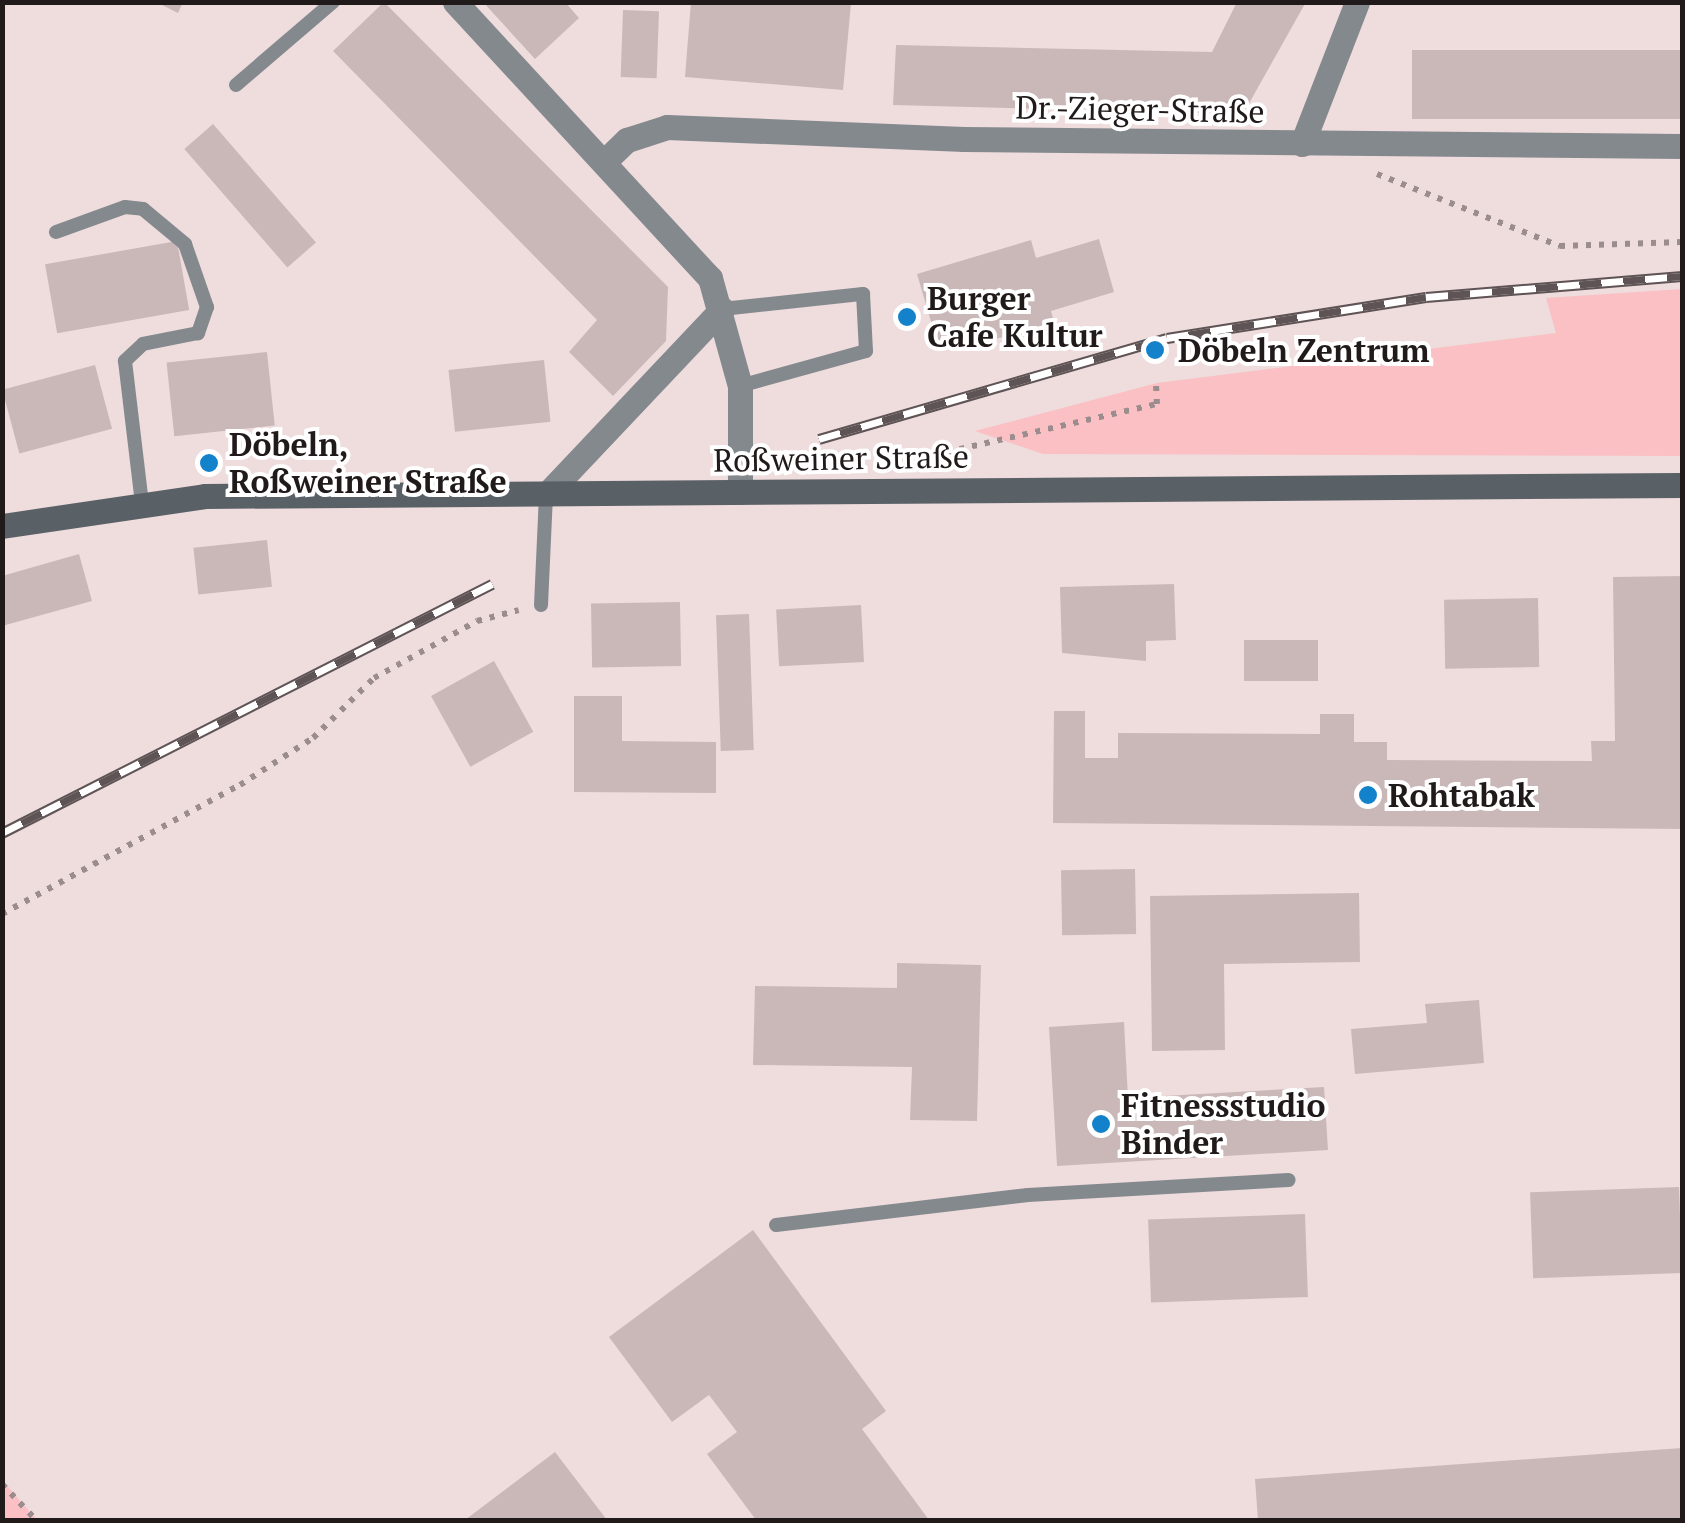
<!DOCTYPE html>
<meta charset="utf-8">
<style>
body{margin:0}
#map{position:relative;width:1685px;height:1523px;overflow:hidden;background:#efdcdd;font-family:"PT Serif",serif}
div>[style]{position:absolute}
.green>*{inset:0;background:#fac0c4}
.building>*{inset:0;background:#cab8b9;transform-origin:0 0}
.path>*{height:6px;margin-top:-3px;transform-origin:0;background:repeating-linear-gradient(90deg,#9b8d8e 0 5px,transparent 0 13px)}
.service>*{height:14px;margin:-7px;padding:0 7px;transform-origin:7px;border-radius:7px;background:#84898e}
.minor>*{height:25px;margin:-12.5px;padding:0 12.5px;transform-origin:12.5px;border-radius:12.5px;background:#84898e}
.secondary>*{height:25px;margin:-12.5px;padding:0 12.5px;transform-origin:12.5px;border-radius:12.5px;background:#596066}
.rail>*{height:11px;margin-top:-5.5px;transform-origin:0;background:repeating-linear-gradient(90deg,#fff 0 22px,#5e5455 0 44px);box-sizing:border-box;border-block:2px solid #5e5455}
.dots>*{width:28px;height:28px;translate:-50% -50%;box-sizing:border-box;border:5px solid #fff;border-radius:50%}
span{translate:-50% -50%;white-space:nowrap;text-align:center;line-height:1.15;-webkit-text-stroke:8px #fff;paint-order:stroke}
.street-label{font-size:32px;color:#211a1b}
.poi-label{font-size:32px;color:#211a1b;font-weight:700}
.left{translate:0 -50%;text-align:left}
.frame{position:absolute;inset:0;border:5px solid #211a1b;pointer-events:none}
</style>
<div id="map">
<div class="green">
<div style="clip-path:polygon(1682px 289px,1682px 456px,1043px 454px,975px 431px,1157px 383px,1556px 333px,1546px 298px)"></div>
<div style="clip-path:polygon(2px 1481px,3px 1481px,37px 1520px,3px 1520px)"></div>
</div>
<div class="building">
<div style="clip-path:polygon(156px 2px,183px 2px,178px 13px)"></div>
<div style="clip-path:polygon(384px 2px,668px 287px,666px 341px,613px 396px,569px 352px,597px 320px,333px 51px)"></div>
<div style="clip-path:polygon(483px 2px,565px 2px,579px 18px,535px 59px)"></div>
<div style="clip-path:polygon(691px 2px,851px 3px,843px 90px,685px 77px)"></div>
<div style="clip-path:polygon(1237px 2px,1306px 2px,1243px 114px,893px 105px,896px 45px,1212px 52px)"></div>
<div style="left:623px;top:10px;width:36px;height:67px;rotate:2deg"></div>
<div style="left:1682px;top:50px;width:69px;height:270px;rotate:90deg"></div>
<div style="left:213px;top:124px;width:157px;height:38px;rotate:49deg"></div>
<div style="clip-path:polygon(1099px 239px,1114px 292px,1051px 311px,1054px 322px,957px 350px,953px 337px,937px 342px,917px 274px,1031px 240px,1036px 258px)"></div>
<div style="left:177px;top:241px;width:70px;height:134px;rotate:80deg"></div>
<div style="left:267px;top:352px;width:74px;height:101px;rotate:84deg"></div>
<div style="left:544px;top:360px;width:62px;height:96px;rotate:84deg"></div>
<div style="left:95px;top:365px;width:66px;height:96px;rotate:75deg"></div>
<div style="left:267px;top:540px;width:47px;height:74px;rotate:84deg"></div>
<div style="clip-path:polygon(79px 554px,92px 601px,2px 626px,2px 576px)"></div>
<div style="clip-path:polygon(1682px 576px,1682px 829px,1053px 823px,1054px 711px,1085px 711px,1085px 758px,1118px 758px,1118px 733px,1320px 734px,1320px 714px,1354px 714px,1354px 742px,1387px 742px,1387px 760px,1592px 761px,1591px 741px,1615px 741px,1613px 577px)"></div>
<div style="clip-path:polygon(1174px 584px,1176px 640px,1146px 641px,1146px 661px,1062px 653px,1060px 587px)"></div>
<div style="left:1538px;top:598px;width:69px;height:94px;rotate:89deg"></div>
<div style="left:680px;top:602px;width:64px;height:89px;rotate:89deg"></div>
<div style="left:861px;top:605px;width:57px;height:85px;rotate:87deg"></div>
<div style="left:749px;top:614px;width:136px;height:33px;rotate:88deg"></div>
<div style="left:1244px;top:640px;width:74px;height:41px"></div>
<div style="left:494px;top:661px;width:81px;height:72px;rotate:61deg"></div>
<div style="clip-path:polygon(574px 696px,622px 696px,622px 741px,716px 742px,716px 793px,574px 792px)"></div>
<div style="left:1135px;top:869px;width:65px;height:74px;rotate:89deg"></div>
<div style="clip-path:polygon(1359px 893px,1360px 962px,1224px 964px,1225px 1050px,1152px 1051px,1150px 896px)"></div>
<div style="clip-path:polygon(897px 963px,981px 965px,977px 1121px,910px 1120px,912px 1067px,753px 1065px,755px 986px,897px 988px)"></div>
<div style="clip-path:polygon(1479px 1000px,1484px 1063px,1355px 1074px,1351px 1029px,1427px 1023px,1425px 1004px)"></div>
<div style="clip-path:polygon(1124px 1022px,1128px 1098px,1324px 1087px,1328px 1150px,1057px 1166px,1049px 1027px)"></div>
<div style="left:1679px;top:1187px;width:86px;height:149px;rotate:88deg"></div>
<div style="left:1305px;top:1214px;width:83px;height:157px;rotate:88deg"></div>
<div style="clip-path:polygon(753px 1230px,886px 1411px,862px 1429px,929px 1520px,756px 1520px,707px 1454px,737px 1432px,709px 1395px,672px 1422px,609px 1337px)"></div>
<div style="clip-path:polygon(1682px 1448px,1682px 1520px,1258px 1520px,1255px 1479px)"></div>
<div style="clip-path:polygon(555px 1452px,607px 1520px,465px 1520px)"></div>
</div>
<div class="path">
<div style="left:1377px;top:174px;width:197px;rotate:21.5deg"></div>
<div style="left:1560px;top:246px;width:122px;rotate:-1.9deg"></div>
<div style="left:933px;top:464px;width:9px;rotate:-84deg"></div>
<div style="left:934px;top:455px;width:229px;rotate:-12.9deg"></div>
<div style="left:1157px;top:404px;width:21px;rotate:-93deg"></div>
<div style="left:2px;top:914px;width:271px;rotate:-28.5deg"></div>
<div style="left:240px;top:785px;width:87px;rotate:-32.8deg"></div>
<div style="left:313px;top:738px;width:86px;rotate:-44.5deg"></div>
<div style="left:374px;top:678px;width:118px;rotate:-29deg"></div>
<div style="left:477px;top:621px;width:43px;rotate:-14.7deg"></div>
<div style="left:2px;top:1484px;width:50px;rotate:46.6deg"></div>
</div>
<div class="service">
<div style="left:236px;top:85px;width:128px;rotate:-40.6deg"></div>
<div style="left:56px;top:232px;width:73px;rotate:-19.9deg"></div>
<div style="left:125px;top:207px;width:18px;rotate:6deg"></div>
<div style="left:143px;top:209px;width:55px;rotate:39.8deg"></div>
<div style="left:185px;top:244px;width:67px;rotate:70.8deg"></div>
<div style="left:207px;top:307px;width:28px;rotate:109deg"></div>
<div style="left:198px;top:333px;width:56px;rotate:168.7deg"></div>
<div style="left:143px;top:344px;width:25px;rotate:137deg"></div>
<div style="left:125px;top:361px;width:143px;rotate:83.2deg"></div>
<div style="left:722px;top:309px;width:142px;rotate:-6.1deg"></div>
<div style="left:863px;top:294px;width:57px;rotate:87deg"></div>
<div style="left:866px;top:351px;width:131px;rotate:164.5deg"></div>
<div style="left:541px;top:605px;width:110px;rotate:-87.4deg"></div>
<div style="left:776px;top:1225px;width:254px;rotate:-6.8deg"></div>
<div style="left:1028px;top:1195px;width:261px;rotate:-3.3deg"></div>
</div>
<div class="minor">
<div style="left:455px;top:2px;width:376px;rotate:47.3deg"></div>
<div style="left:710px;top:278px;width:112px;rotate:74.5deg"></div>
<div style="left:740px;top:386px;width:106px;rotate:90deg"></div>
<div style="left:1302px;top:144px;width:152px;rotate:-68.8deg"></div>
<div style="left:606px;top:160px;width:29px;rotate:-44deg"></div>
<div style="left:627px;top:140px;width:42px;rotate:-18deg"></div>
<div style="left:667px;top:127px;width:297px;rotate:2.3deg"></div>
<div style="left:964px;top:139px;width:718px;rotate:0.56deg"></div>
<div style="left:546px;top:495px;width:256px;rotate:-46.6deg"></div>
</div>
<div class="secondary">
<div style="left:2px;top:526px;width:205px;rotate:-8.4deg"></div>
<div style="left:205px;top:496px;width:1477px;rotate:-0.43deg"></div>
</div>
<div class="rail">
<div style="left:819px;top:439px;width:362px;rotate:-16.2deg"></div>
<div style="left:1167px;top:338px;width:262px;rotate:-9deg"></div>
<div style="left:1426px;top:297px;width:257px;rotate:-4.7deg"></div>
<div style="left:2px;top:833px;width:550px;rotate:-26.94deg"></div>
</div>
<div class="dots">
<div style="left:907px;top:317px;background:#1482cb"></div>
<div style="left:1155px;top:350px;background:#1482cb"></div>
<div style="left:209px;top:463px;background:#1482cb"></div>
<div style="left:1368px;top:795px;background:#1482cb"></div>
<div style="left:1101px;top:1124px;background:#1482cb"></div>
</div>
<div class="street-label">
<span style="left:1140px;top:109px;rotate:1deg">Dr.-Zieger-Straße</span>
<span style="left:841px;top:458px;rotate:-1deg">Roßweiner Straße</span>
</div>
<div class="poi-label">
<span class="left" style="left:927px;top:317px">Burger<br>Cafe Kultur</span>
<span class="left" style="left:1178px;top:350px">Döbeln Zentrum</span>
<span class="left" style="left:229px;top:463px">Döbeln,<br>Roßweiner Straße</span>
<span class="left" style="left:1388px;top:795px">Rohtabak</span>
<span class="left" style="left:1121px;top:1124px">Fitnessstudio<br>Binder</span>
</div>
<div class="frame"></div>
</div>
